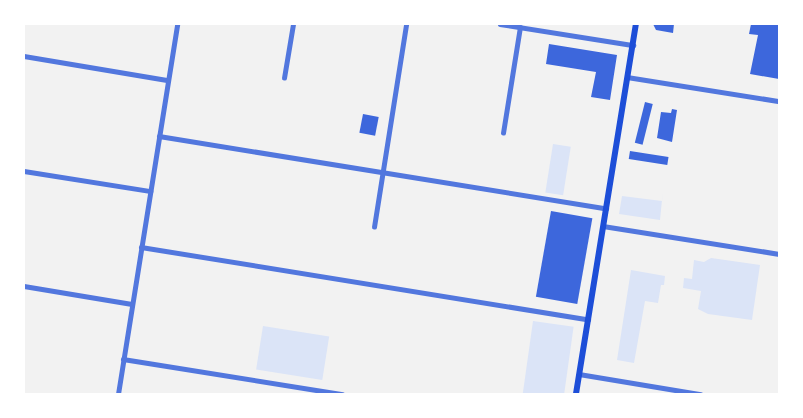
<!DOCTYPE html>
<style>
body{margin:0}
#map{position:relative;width:803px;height:418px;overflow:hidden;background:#f2f2f2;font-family:Georgia,serif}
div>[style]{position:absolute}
.green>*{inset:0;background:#dbe4f7;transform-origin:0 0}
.building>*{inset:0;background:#3d67dc;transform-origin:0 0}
.minor>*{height:4.5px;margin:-2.25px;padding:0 2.25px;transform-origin:2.25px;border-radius:2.25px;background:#5277de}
.secondary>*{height:5.5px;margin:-2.75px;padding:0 2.75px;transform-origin:2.75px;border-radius:2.75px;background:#1d4ed8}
span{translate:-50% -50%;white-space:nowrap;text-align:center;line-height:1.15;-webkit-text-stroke:5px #fff;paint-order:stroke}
.frame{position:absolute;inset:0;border:25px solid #fff;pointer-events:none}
</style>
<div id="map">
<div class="green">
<div style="left:553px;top:144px;width:18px;height:49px;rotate:9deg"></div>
<div style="clip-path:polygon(663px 190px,660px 220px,619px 214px,622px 196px,662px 201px)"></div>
<div style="clip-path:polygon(711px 258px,760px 265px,752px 320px,708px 314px,698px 309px,701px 291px,683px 288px,684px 278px,692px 279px,694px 260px,704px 262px)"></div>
<div style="clip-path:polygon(631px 270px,665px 276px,664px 285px,661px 285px,658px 303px,645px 301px,634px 363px,617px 360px)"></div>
<div style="left:533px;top:321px;width:41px;height:74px;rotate:8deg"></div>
<div style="left:263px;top:326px;width:67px;height:44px;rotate:9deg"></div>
</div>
<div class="building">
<div style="clip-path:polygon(653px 24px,674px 24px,673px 33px,656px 30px)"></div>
<div style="clip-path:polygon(751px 24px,779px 24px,779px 79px,750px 74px,758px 35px,749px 34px)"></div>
<div style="clip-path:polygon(549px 44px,617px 55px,610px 100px,591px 97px,596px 72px,546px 64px)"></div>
<div style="left:645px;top:102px;width:8px;height:42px;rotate:14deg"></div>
<div style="clip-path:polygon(672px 109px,677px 110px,672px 142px,657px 138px,661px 112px,671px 113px)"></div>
<div style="left:363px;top:114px;width:16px;height:19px;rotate:11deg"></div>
<div style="left:630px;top:151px;width:39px;height:8px;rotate:9deg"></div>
<div style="left:551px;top:211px;width:42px;height:87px;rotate:10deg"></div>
</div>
<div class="minor">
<div style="left:500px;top:24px;width:135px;rotate:9deg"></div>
<div style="left:24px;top:56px;width:146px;rotate:9.5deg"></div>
<div style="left:627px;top:77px;width:154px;rotate:9deg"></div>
<div style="left:284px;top:78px;width:55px;rotate:-80.5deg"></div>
<div style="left:503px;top:133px;width:107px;rotate:-80.9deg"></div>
<div style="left:159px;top:136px;width:453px;rotate:9.2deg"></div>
<div style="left:24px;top:171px;width:128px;rotate:9deg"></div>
<div style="left:603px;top:226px;width:178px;rotate:9deg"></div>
<div style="left:374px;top:227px;width:206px;rotate:-81deg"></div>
<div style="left:141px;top:247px;width:453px;rotate:9.2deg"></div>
<div style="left:24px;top:286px;width:109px;rotate:9.5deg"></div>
<div style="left:123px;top:359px;width:222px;rotate:9.1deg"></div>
<div style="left:579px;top:374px;width:123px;rotate:9.4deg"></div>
<div style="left:118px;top:394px;width:375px;rotate:-80.9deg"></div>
</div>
<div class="secondary">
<div style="left:576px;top:394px;width:375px;rotate:-80.8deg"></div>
</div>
<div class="frame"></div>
</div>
